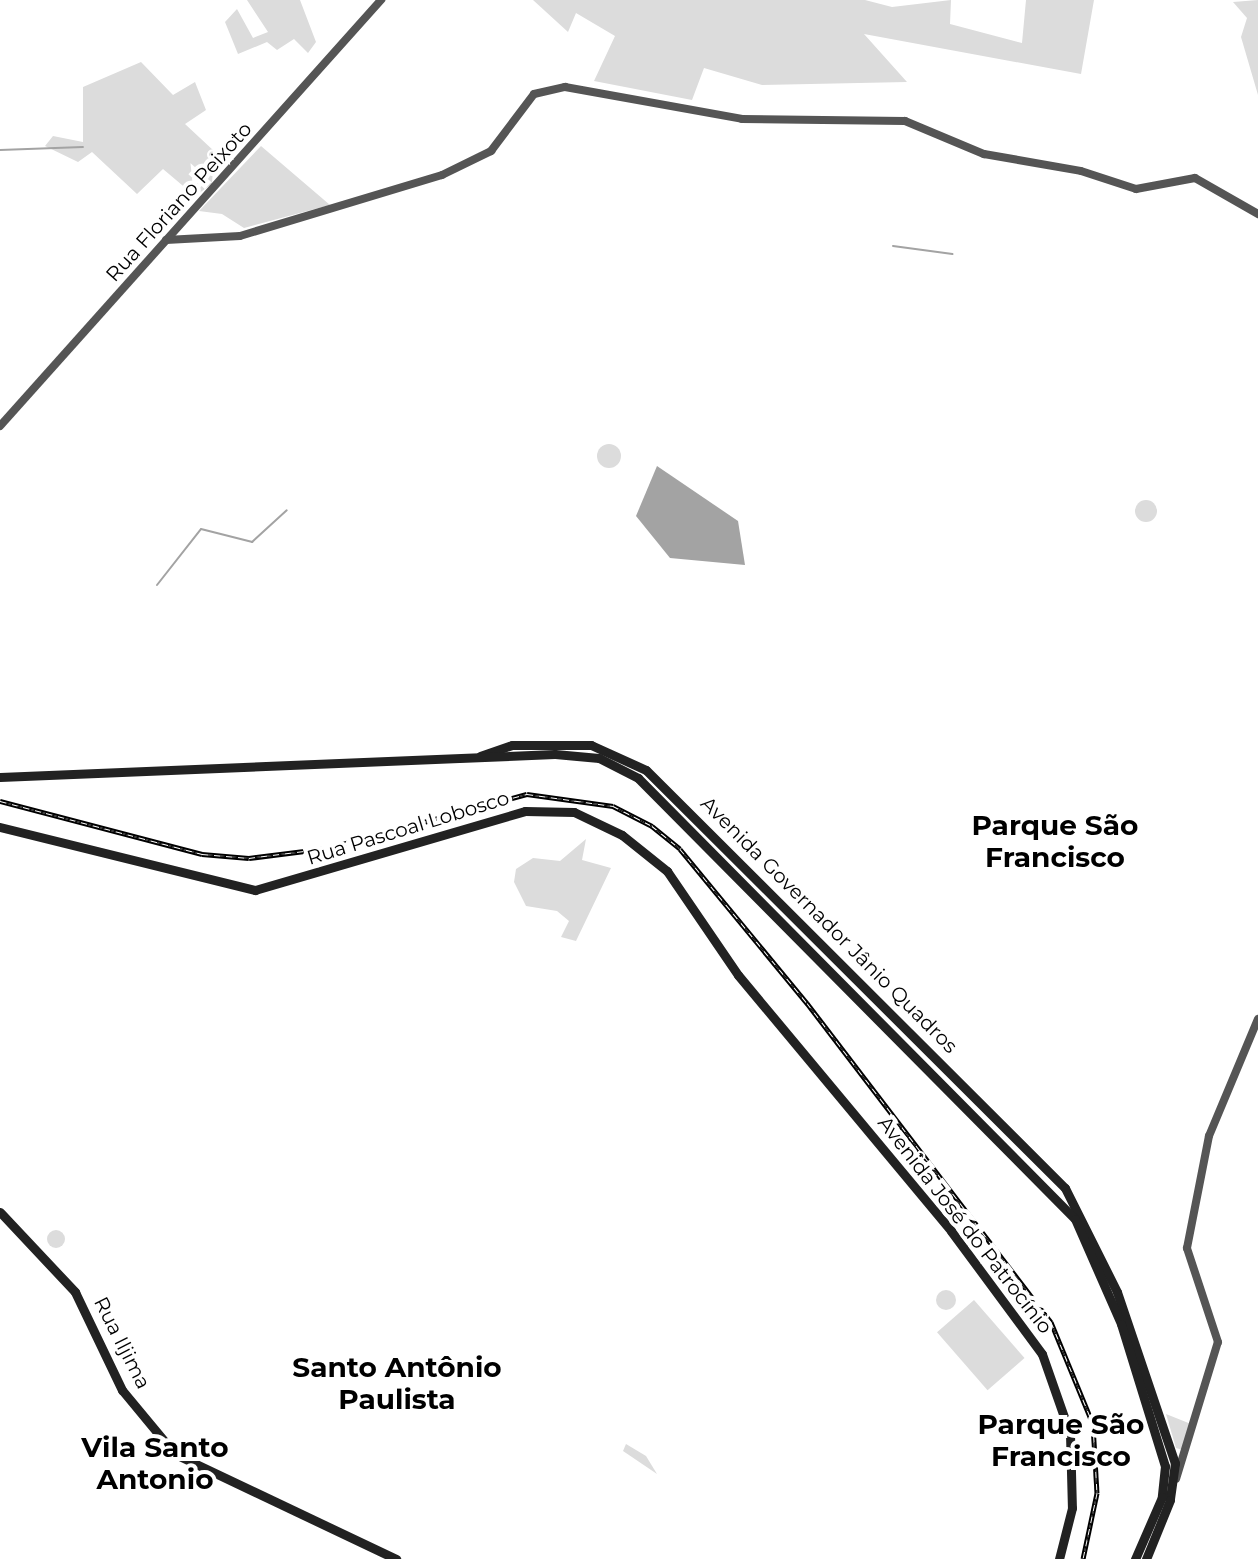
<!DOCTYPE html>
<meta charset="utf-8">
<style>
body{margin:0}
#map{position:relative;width:1258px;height:1559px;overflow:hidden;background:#fff;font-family:Montserrat,sans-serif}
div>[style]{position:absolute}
.green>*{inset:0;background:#dcdcdc;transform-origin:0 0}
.round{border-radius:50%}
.water>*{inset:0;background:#a3a3a3}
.stream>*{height:2px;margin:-1px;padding:0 1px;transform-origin:1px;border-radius:1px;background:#a3a3a3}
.tertiary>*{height:8px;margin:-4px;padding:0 4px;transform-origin:4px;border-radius:4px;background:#555}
.secondary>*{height:9px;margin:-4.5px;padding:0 4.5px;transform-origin:4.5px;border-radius:4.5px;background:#222}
.rail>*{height:5px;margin-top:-2.5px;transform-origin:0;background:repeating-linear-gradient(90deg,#fff 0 6px,#000 0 12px);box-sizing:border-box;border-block:2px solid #000}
span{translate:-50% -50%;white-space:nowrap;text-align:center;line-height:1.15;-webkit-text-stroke:8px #fff;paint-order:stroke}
.street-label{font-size:20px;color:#000}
.district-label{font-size:28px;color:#000;font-weight:700}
</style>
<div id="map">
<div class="green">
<div style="clip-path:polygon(247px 0,300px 0,316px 42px,308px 53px,294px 39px,277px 50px,267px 42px,238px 54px,225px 22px,237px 9px,253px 38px,268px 32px)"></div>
<div style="clip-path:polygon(533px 0,865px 0,892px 7px,951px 0,950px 24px,1022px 43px,1026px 0,1094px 0,1081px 74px,864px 34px,907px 82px,762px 85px,704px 68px,692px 100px,594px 81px,615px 36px,576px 13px,568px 32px)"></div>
<div style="clip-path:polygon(1258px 0,1258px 95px,1241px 37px,1247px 18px,1233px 2px)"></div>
<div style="clip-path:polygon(141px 62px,173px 95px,195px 82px,206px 110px,185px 124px,214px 151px,212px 184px,195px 196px,163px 169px,137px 194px,92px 152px,78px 162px,45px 146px,53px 136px,83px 142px,83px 87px)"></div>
<div style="clip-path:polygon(261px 146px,330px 205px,244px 228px,222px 214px,199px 211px)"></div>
<div class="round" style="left:597px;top:444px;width:24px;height:24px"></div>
<div class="round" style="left:1135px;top:500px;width:22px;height:22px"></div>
<div style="clip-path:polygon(586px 839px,582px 860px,611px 868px,576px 941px,561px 937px,569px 921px,557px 911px,526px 906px,514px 882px,516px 869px,533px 858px,560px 861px)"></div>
<div class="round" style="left:47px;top:1230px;width:18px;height:18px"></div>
<div class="round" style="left:936px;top:1290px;width:20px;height:20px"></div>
<div style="left:974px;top:1300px;width:77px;height:49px;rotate:49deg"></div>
<div style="clip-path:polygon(1166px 1414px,1191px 1424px,1183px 1450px,1176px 1448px)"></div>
<div style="clip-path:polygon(626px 1444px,646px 1456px,657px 1474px,623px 1451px)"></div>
</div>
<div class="water">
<div style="clip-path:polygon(657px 466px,738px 521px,745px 565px,670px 558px,636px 516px)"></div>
</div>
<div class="stream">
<div style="left:0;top:150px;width:83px;rotate:-2.1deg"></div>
<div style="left:893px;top:246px;width:60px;rotate:7.7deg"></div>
<div style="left:157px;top:585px;width:71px;rotate:-51.8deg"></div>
<div style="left:201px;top:529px;width:53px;rotate:14.3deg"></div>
<div style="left:252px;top:542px;width:47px;rotate:-42.4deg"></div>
</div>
<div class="tertiary">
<div style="left:166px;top:240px;width:74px;rotate:-3.1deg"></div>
<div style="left:240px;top:236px;width:211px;rotate:-16.8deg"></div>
<div style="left:442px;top:175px;width:55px;rotate:-26.1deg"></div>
<div style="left:491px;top:151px;width:71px;rotate:-53deg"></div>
<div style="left:534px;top:94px;width:32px;rotate:-13deg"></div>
<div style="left:565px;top:87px;width:180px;rotate:10.2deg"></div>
<div style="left:742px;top:119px;width:163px;rotate:0.7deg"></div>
<div style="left:905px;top:121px;width:86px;rotate:22.7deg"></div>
<div style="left:984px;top:154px;width:98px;rotate:9.9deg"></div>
<div style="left:1081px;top:171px;width:58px;rotate:18.1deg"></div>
<div style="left:1136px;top:189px;width:60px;rotate:-10.6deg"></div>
<div style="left:1195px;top:178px;width:73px;rotate:29.7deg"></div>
<div style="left:0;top:426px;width:572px;rotate:-48.19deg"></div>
<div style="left:1176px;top:1479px;width:143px;rotate:-73deg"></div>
<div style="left:1218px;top:1342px;width:99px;rotate:-108.3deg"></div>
<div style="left:1187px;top:1248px;width:114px;rotate:-78.9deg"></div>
<div style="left:1209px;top:1136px;width:127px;rotate:-67.3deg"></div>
</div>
<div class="secondary">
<div style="left:480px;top:756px;width:34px;rotate:-19deg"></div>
<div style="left:512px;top:745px;width:79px"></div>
<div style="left:591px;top:745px;width:60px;rotate:24.4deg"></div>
<div style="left:646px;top:770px;width:592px;rotate:44.93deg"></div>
<div style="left:1065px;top:1188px;width:116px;rotate:63.4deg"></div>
<div style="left:1117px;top:1292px;width:181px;rotate:71.3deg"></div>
<div style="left:1175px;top:1463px;width:37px;rotate:98deg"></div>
<div style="left:1170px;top:1500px;width:64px;rotate:112.1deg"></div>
<div style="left:0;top:777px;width:555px;rotate:-2.37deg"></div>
<div style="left:555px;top:754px;width:44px;rotate:5.2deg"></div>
<div style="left:599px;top:758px;width:44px;rotate:27.1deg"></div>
<div style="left:638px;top:778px;width:621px;rotate:45.26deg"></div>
<div style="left:1075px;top:1219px;width:115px;rotate:66.3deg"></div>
<div style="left:1121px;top:1324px;width:149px;rotate:72.8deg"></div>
<div style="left:1165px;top:1466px;width:31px;rotate:96deg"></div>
<div style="left:1162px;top:1497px;width:68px;rotate:113.5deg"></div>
<div style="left:0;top:827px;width:263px;rotate:13.9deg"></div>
<div style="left:255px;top:890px;width:281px;rotate:-16.3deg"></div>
<div style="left:525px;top:811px;width:49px;rotate:1.2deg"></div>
<div style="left:574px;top:812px;width:53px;rotate:25.6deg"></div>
<div style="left:622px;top:835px;width:58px;rotate:38.7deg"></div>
<div style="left:667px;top:871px;width:126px;rotate:55.7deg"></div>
<div style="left:738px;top:975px;width:333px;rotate:50.2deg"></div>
<div style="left:951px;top:1231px;width:153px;rotate:53.5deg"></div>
<div style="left:1042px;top:1354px;width:85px;rotate:70.7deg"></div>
<div style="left:1070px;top:1434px;width:74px;rotate:88.5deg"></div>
<div style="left:1072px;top:1508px;width:53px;rotate:104.3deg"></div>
<div style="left:0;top:1212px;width:110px;rotate:46.8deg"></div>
<div style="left:75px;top:1292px;width:109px;rotate:64.4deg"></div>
<div style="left:122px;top:1390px;width:83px;rotate:50.4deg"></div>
<div style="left:175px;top:1454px;width:245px;rotate:25.4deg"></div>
</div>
<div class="rail">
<div style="left:0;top:801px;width:209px;rotate:14.7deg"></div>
<div style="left:202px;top:854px;width:47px;rotate:4.9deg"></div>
<div style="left:249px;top:858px;width:80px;rotate:-7.2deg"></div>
<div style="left:328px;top:848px;width:206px;rotate:-15.2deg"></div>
<div style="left:527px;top:794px;width:87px;rotate:7.9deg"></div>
<div style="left:613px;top:806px;width:44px;rotate:27.1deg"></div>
<div style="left:652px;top:826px;width:36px;rotate:39deg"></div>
<div style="left:680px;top:849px;width:200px;rotate:50.5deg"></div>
<div style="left:807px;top:1003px;width:402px;rotate:52.6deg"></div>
<div style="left:1051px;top:1322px;width:110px;rotate:67.6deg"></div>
<div style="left:1093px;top:1424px;width:69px;rotate:86.7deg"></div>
<div style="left:1097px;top:1493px;width:67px;rotate:102deg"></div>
</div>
<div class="street-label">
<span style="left:179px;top:202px;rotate:-48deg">Rua Floriano Peixoto</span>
<span style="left:408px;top:828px;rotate:-17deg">Rua Pascoal Lobosco</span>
<span style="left:829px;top:925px;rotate:45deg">Avenida Governador Jânio Quadros</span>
<span style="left:965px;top:1225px;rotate:52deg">Avenida José do Patrocínio</span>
<span style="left:122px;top:1343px;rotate:63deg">Rua Iljima</span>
</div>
<div class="district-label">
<span style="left:1055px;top:841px">Parque São<br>Francisco</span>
<span style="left:397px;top:1383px">Santo Antônio<br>Paulista</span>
<span style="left:1061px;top:1440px">Parque São<br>Francisco</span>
<span style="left:155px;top:1463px">Vila Santo<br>Antonio</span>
</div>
</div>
